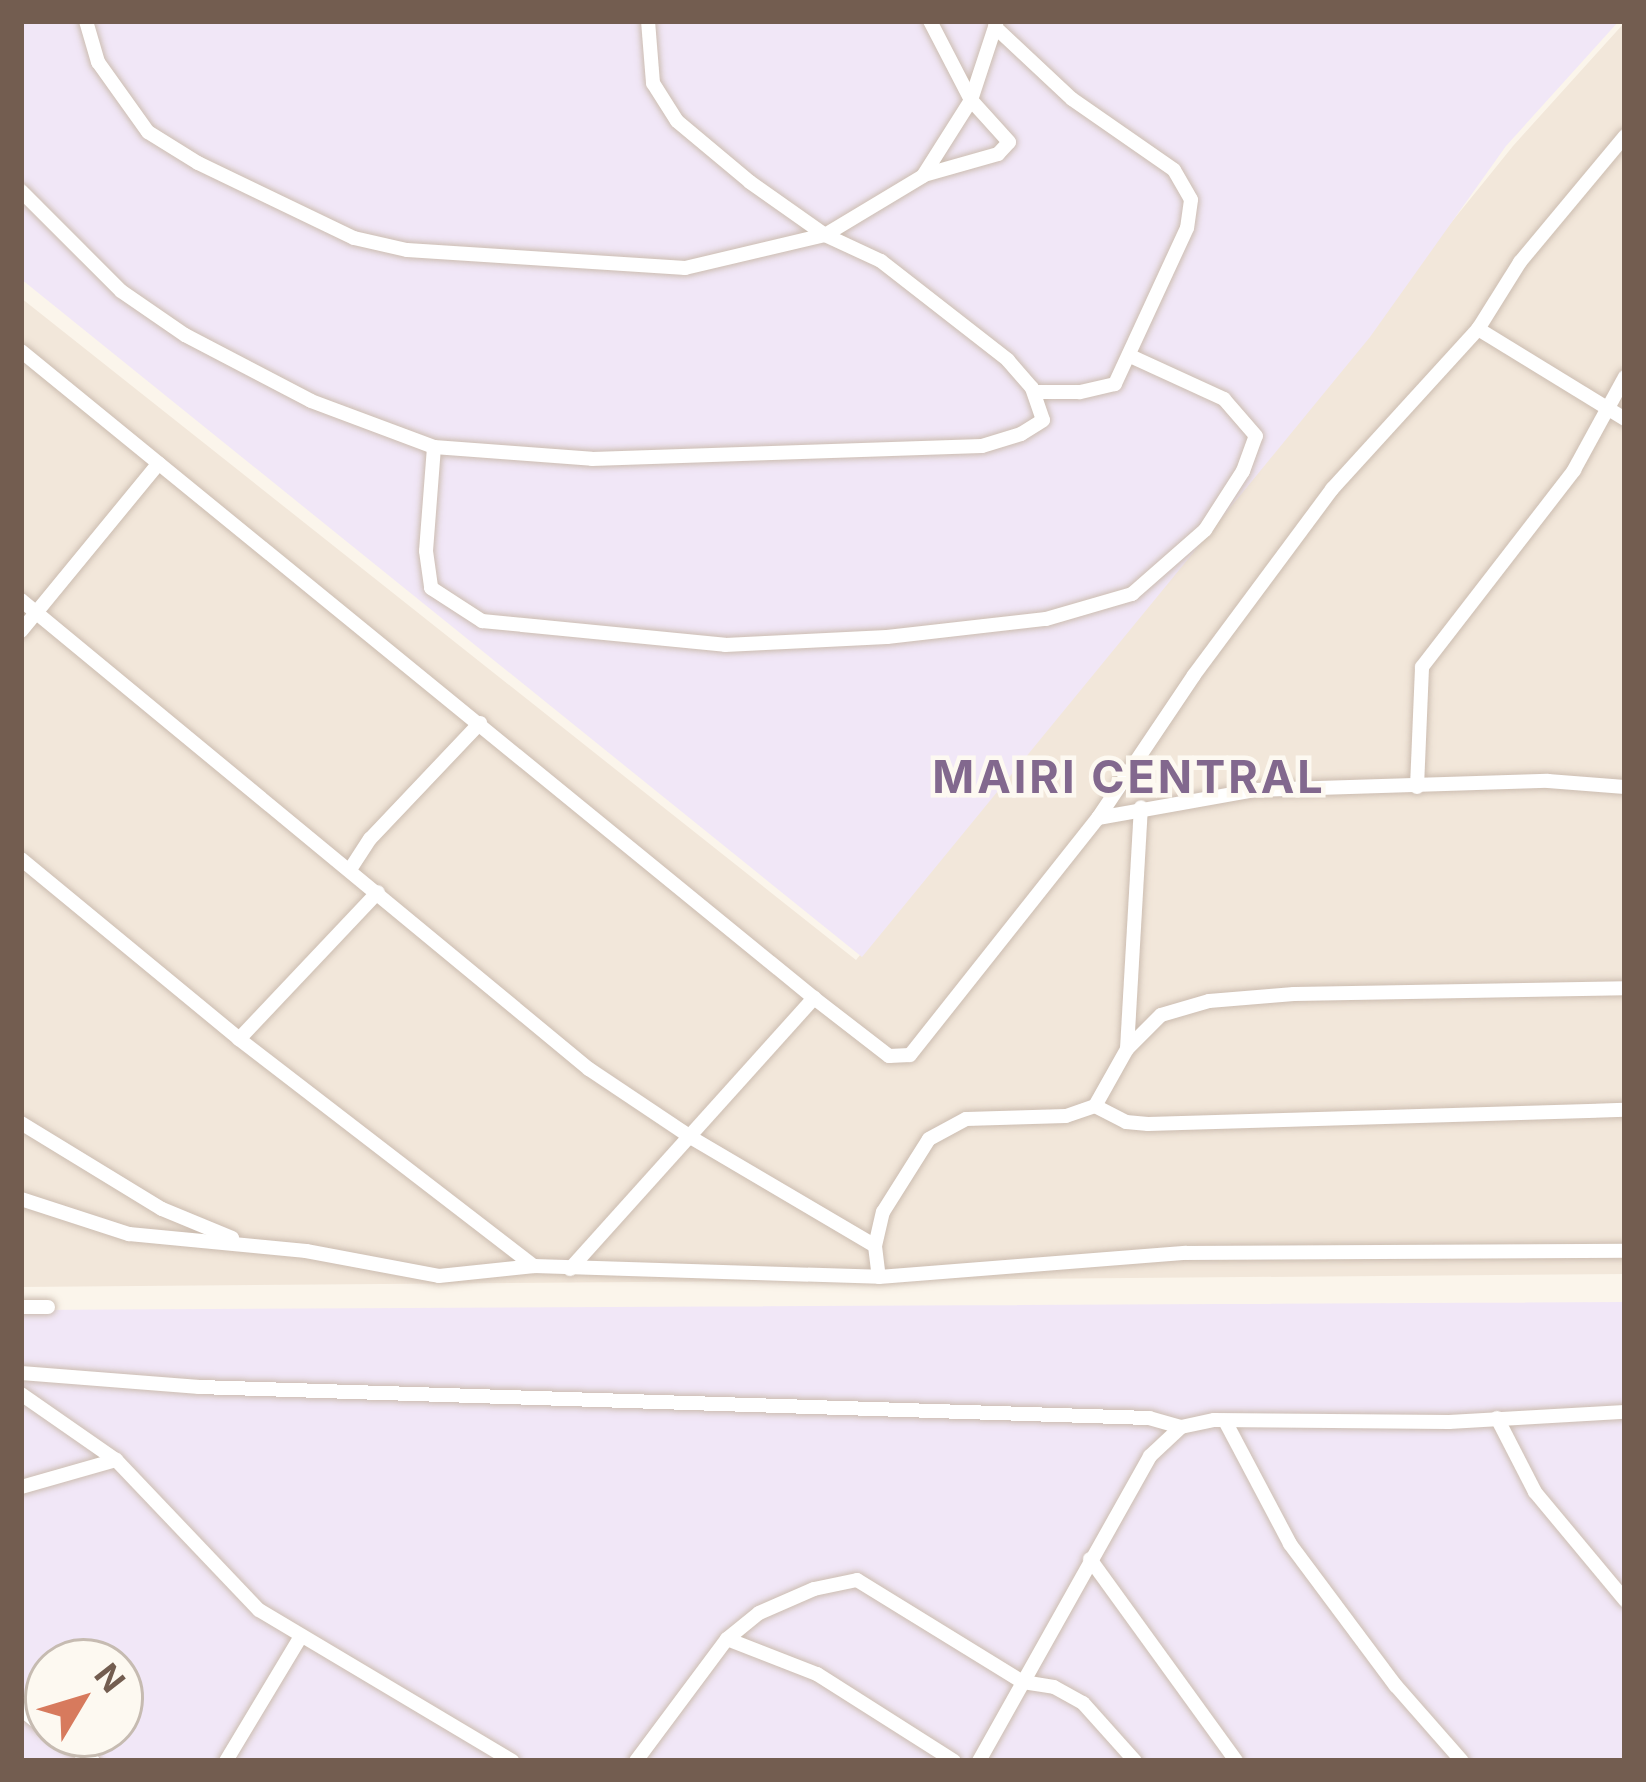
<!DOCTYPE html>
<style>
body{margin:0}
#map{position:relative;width:1646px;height:1782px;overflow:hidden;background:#fbf5eb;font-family:Inter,sans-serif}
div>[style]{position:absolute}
.residential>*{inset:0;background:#f2e7da}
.education>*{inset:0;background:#f1e7f7}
.roads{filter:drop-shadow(0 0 3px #ccbdb1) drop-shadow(0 0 3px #ccbdb1)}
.minor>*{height:14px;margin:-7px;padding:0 7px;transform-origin:7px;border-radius:7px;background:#fff}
span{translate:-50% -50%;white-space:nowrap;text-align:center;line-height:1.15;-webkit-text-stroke:9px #fdf9f1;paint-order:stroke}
.district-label{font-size:45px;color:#82688e;font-weight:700;letter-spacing:3px}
.frame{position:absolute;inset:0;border:24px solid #735d50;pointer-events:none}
.north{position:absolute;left:24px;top:1638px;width:120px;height:120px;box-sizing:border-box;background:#fdf9f1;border:3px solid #c6bbb1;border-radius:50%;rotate:52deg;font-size:33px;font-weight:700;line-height:48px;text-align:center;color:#735d50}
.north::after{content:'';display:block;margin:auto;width:42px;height:54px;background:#d77a5d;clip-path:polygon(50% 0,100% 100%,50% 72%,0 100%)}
</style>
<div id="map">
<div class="residential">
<div style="clip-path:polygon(1625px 22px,1625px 1274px,21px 1287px,21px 298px,856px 960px,1513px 146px)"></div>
</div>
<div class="education">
<div style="clip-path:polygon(21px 21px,1619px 21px,1506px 146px,1370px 337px,862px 957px,21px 279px)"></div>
<div style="clip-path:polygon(evenodd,1625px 1302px,1625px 1761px,21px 1761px,21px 1310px,1625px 1302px,48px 1662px,120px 1662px,120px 1734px,48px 1734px,48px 1662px)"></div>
</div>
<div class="roads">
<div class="minor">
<div style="left:86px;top:21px;width:43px;rotate:73.7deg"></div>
<div style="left:98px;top:62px;width:86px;rotate:54.5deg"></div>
<div style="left:148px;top:132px;width:59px;rotate:31.8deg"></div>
<div style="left:198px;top:163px;width:173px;rotate:25.7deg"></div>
<div style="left:354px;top:238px;width:54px;rotate:12.8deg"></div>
<div style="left:407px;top:250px;width:279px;rotate:3.7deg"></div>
<div style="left:685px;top:268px;width:144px;rotate:-13.3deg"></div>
<div style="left:825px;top:235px;width:114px;rotate:-31deg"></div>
<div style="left:923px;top:176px;width:90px;rotate:-57.7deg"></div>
<div style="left:971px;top:100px;width:83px;rotate:-71.8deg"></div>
<div style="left:995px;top:27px;width:105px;rotate:43.1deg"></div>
<div style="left:1072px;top:99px;width:124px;rotate:34.8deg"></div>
<div style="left:1174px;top:170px;width:34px;rotate:60deg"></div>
<div style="left:1191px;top:200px;width:28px;rotate:98deg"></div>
<div style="left:1187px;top:228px;width:172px;rotate:114.8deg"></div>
<div style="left:1115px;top:384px;width:37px;rotate:167deg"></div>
<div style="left:1079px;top:392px;width:45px;rotate:180deg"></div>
<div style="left:924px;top:175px;width:77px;rotate:-15.8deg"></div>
<div style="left:998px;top:154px;width:16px;rotate:-47deg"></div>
<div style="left:1009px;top:142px;width:57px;rotate:-132.1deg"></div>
<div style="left:971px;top:100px;width:89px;rotate:-117.4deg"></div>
<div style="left:21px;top:191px;width:141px;rotate:45deg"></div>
<div style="left:121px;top:291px;width:78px;rotate:34.5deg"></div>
<div style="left:185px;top:335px;width:142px;rotate:27.6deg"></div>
<div style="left:311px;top:401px;width:131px;rotate:20.5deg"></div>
<div style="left:434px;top:447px;width:158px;rotate:4.3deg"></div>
<div style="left:592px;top:459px;width:390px;rotate:-1.9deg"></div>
<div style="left:982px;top:446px;width:41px;rotate:-17.1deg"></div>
<div style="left:1021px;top:434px;width:26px;rotate:-32deg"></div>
<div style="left:1043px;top:420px;width:34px;rotate:-109deg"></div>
<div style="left:1032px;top:388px;width:37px;rotate:-131deg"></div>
<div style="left:1008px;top:360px;width:161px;rotate:-142.1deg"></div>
<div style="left:881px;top:261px;width:62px;rotate:-155.1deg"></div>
<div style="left:825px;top:235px;width:92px;rotate:-144.8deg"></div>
<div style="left:750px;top:182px;width:95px;rotate:-140.1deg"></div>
<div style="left:677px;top:121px;width:45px;rotate:-122.3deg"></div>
<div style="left:653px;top:83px;width:62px;rotate:-94.6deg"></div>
<div style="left:1478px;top:329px;width:172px;rotate:31.5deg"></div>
<div style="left:21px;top:351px;width:1023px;rotate:39.21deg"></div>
<div style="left:814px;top:998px;width:95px;rotate:37.7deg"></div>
<div style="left:889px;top:1056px;width:21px;rotate:-3deg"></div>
<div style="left:910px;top:1055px;width:303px;rotate:-51.6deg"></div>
<div style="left:1098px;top:818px;width:172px;rotate:-56.1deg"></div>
<div style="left:1194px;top:675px;width:232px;rotate:-53.4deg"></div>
<div style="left:1332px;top:489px;width:217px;rotate:-47.6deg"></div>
<div style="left:1478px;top:329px;width:79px;rotate:-57.9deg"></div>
<div style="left:1520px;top:262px;width:164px;rotate:-50.2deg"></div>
<div style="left:434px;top:447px;width:104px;rotate:94.4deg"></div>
<div style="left:426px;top:551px;width:37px;rotate:82deg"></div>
<div style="left:431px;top:588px;width:61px;rotate:32.9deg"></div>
<div style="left:482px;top:621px;width:244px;rotate:5.6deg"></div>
<div style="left:725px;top:645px;width:162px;rotate:-2.8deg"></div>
<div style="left:887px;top:637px;width:160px;rotate:-6.5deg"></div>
<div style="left:1046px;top:619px;width:90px;rotate:-16.2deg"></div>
<div style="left:1132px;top:594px;width:97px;rotate:-41.2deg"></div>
<div style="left:1205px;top:530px;width:70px;rotate:-57.2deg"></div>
<div style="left:1243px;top:471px;width:37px;rotate:-70deg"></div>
<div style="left:1256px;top:436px;width:49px;rotate:-130.9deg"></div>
<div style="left:1224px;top:399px;width:103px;rotate:-155.4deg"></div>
<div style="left:21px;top:600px;width:737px;rotate:39.55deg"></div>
<div style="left:589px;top:1069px;width:124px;rotate:33.8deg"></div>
<div style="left:692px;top:1138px;width:212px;rotate:30.5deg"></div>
<div style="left:875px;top:1246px;width:31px;rotate:83deg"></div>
<div style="left:21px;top:631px;width:217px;rotate:-50.6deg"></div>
<div style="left:1417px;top:787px;width:120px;rotate:-87.6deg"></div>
<div style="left:1422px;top:667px;width:249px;rotate:-52.3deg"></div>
<div style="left:1574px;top:470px;width:106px;rotate:-61.3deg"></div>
<div style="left:1098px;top:818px;width:159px;rotate:-10.1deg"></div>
<div style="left:1255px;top:790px;width:293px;rotate:-1.8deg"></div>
<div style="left:1548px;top:781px;width:77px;rotate:4.5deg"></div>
<div style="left:21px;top:859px;width:283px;rotate:39.5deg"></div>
<div style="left:239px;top:1039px;width:372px;rotate:37.6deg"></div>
<div style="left:351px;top:868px;width:35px;rotate:-57deg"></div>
<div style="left:370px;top:839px;width:160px;rotate:-46.5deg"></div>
<div style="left:239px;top:1039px;width:202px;rotate:-46.6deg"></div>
<div style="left:1127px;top:1049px;width:242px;rotate:-86.7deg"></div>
<div style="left:1095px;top:1106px;width:35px;rotate:27deg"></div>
<div style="left:1126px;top:1122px;width:22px;rotate:5deg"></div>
<div style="left:1148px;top:1124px;width:477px;rotate:-1.7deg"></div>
<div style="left:21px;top:1123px;width:165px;rotate:31.4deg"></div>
<div style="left:162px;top:1209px;width:76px;rotate:22.5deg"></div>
<div style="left:21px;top:1199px;width:114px;rotate:18deg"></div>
<div style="left:129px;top:1234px;width:178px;rotate:5.5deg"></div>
<div style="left:306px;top:1251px;width:135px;rotate:10.6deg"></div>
<div style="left:439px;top:1276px;width:96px;rotate:-6deg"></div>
<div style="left:534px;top:1266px;width:345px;rotate:1.8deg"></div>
<div style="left:879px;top:1277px;width:308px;rotate:-4.5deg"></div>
<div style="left:1186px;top:1253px;width:439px;rotate:-0.3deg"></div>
<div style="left:875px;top:1246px;width:35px;rotate:-77deg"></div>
<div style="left:883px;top:1212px;width:86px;rotate:-57.8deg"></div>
<div style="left:929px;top:1139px;width:42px;rotate:-28.4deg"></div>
<div style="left:966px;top:1119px;width:100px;rotate:-1.7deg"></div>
<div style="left:1066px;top:1116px;width:31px;rotate:-19deg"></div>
<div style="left:1095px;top:1106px;width:65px;rotate:-60.7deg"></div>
<div style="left:1127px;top:1049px;width:48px;rotate:-45deg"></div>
<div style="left:1161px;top:1015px;width:50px;rotate:-16.3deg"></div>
<div style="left:1209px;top:1001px;width:85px;rotate:-4.7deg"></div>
<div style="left:1294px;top:994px;width:331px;rotate:-1deg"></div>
<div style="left:570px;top:1269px;width:365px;rotate:-48deg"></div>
<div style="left:21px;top:1307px;width:27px"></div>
<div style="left:21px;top:1373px;width:179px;rotate:4.5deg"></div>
<div style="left:199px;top:1387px;width:951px;rotate:1.87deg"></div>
<div style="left:1149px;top:1418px;width:33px;rotate:16deg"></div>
<div style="left:1181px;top:1427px;width:34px;rotate:-12deg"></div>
<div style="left:1214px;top:1420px;width:235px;rotate:0.5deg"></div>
<div style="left:1449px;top:1422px;width:176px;rotate:-3.3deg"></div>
<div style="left:21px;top:1394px;width:116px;rotate:34.8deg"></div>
<div style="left:116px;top:1460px;width:207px;rotate:46.4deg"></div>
<div style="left:259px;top:1610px;width:295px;rotate:30.8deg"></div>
<div style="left:1497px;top:1418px;width:83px;rotate:62.8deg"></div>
<div style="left:1535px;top:1492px;width:141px;rotate:50.2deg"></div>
<div style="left:1225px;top:1421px;width:139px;rotate:62.1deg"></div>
<div style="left:1290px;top:1544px;width:177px;rotate:53.3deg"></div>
<div style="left:1396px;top:1686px;width:100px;rotate:48.7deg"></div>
<div style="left:21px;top:1487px;width:99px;rotate:-15.9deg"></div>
<div style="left:1090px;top:1559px;width:249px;rotate:54.1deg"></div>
<div style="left:727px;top:1639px;width:97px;rotate:21.3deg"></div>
<div style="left:817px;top:1674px;width:162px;rotate:32.4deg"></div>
<div style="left:21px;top:1709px;width:35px;rotate:39deg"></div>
<div style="left:53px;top:1734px;width:48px;rotate:34deg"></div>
<div style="left:226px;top:1761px;width:146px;rotate:-59deg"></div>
<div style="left:636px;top:1761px;width:152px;rotate:-53.3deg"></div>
<div style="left:727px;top:1639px;width:41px;rotate:-39.1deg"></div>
<div style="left:759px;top:1613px;width:60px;rotate:-23.6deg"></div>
<div style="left:814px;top:1589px;width:44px;rotate:-11.8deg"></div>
<div style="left:857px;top:1580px;width:195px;rotate:31.6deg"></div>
<div style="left:1023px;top:1682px;width:31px;rotate:9deg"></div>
<div style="left:1054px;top:1687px;width:33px;rotate:29deg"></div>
<div style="left:1083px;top:1703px;width:78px;rotate:48.1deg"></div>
<div style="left:979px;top:1761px;width:350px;rotate:-60.7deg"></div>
<div style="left:1150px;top:1456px;width:42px;rotate:-43.1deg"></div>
</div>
</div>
<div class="district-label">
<span style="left:1129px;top:777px">MAIRI CENTRAL</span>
</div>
<div class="frame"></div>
<div class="north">N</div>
</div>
